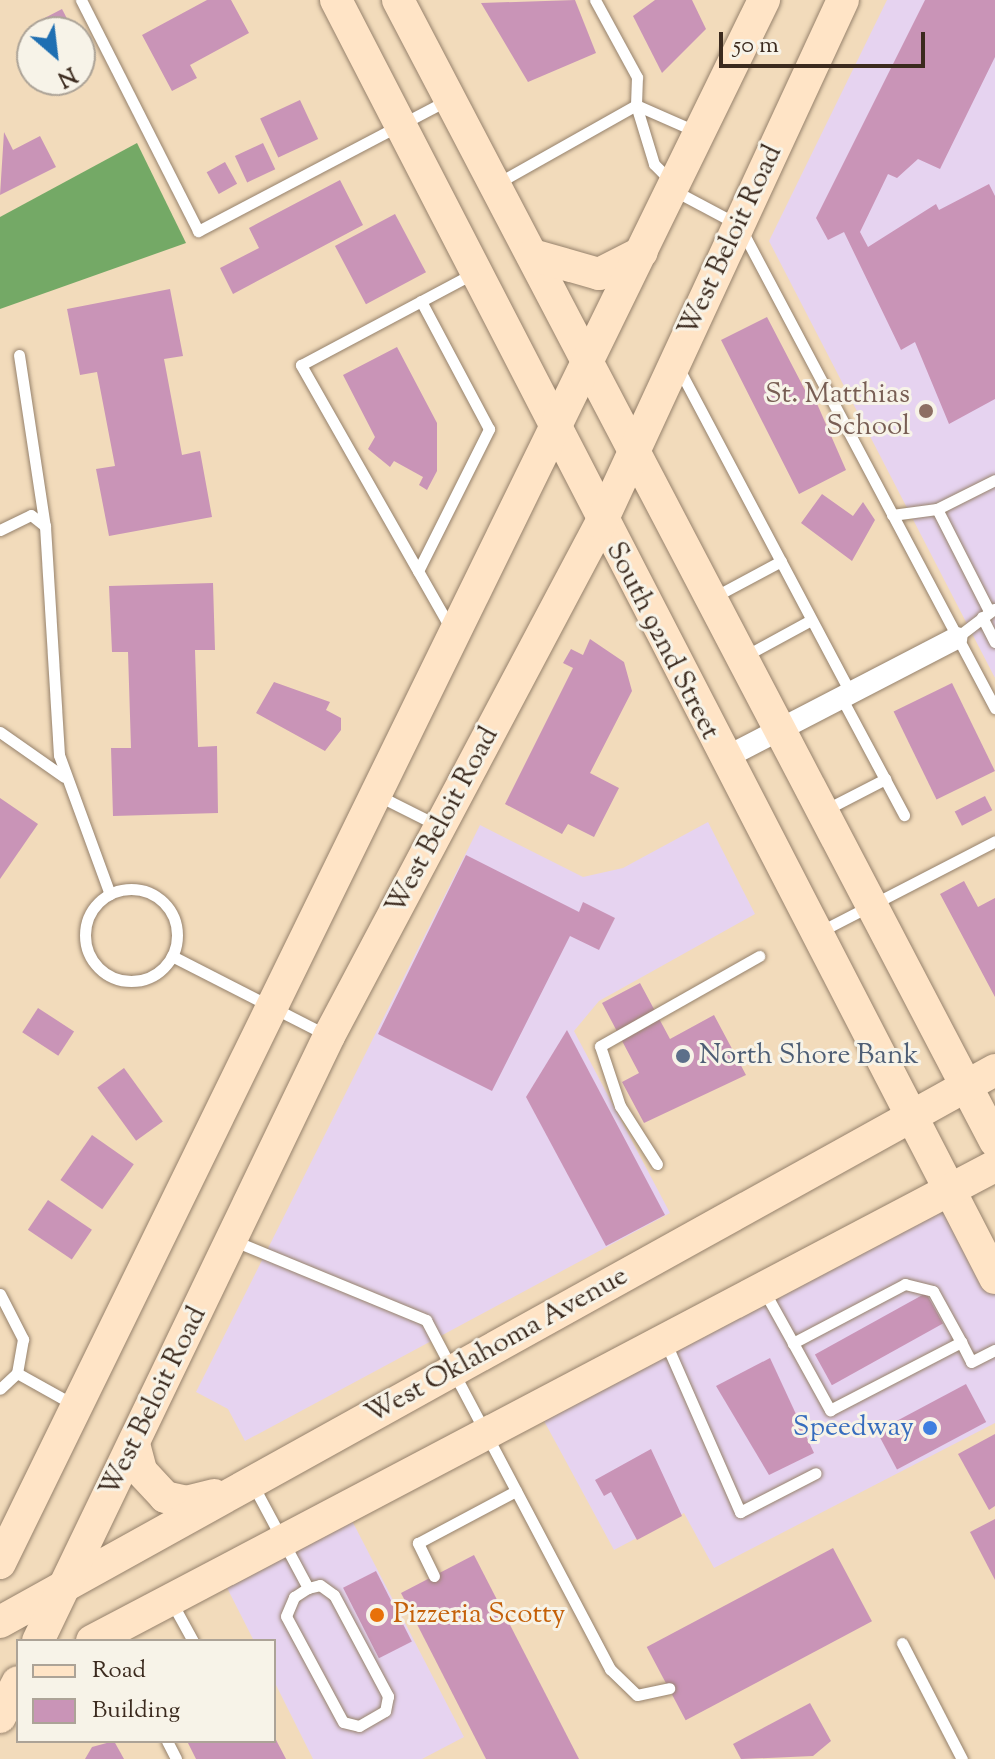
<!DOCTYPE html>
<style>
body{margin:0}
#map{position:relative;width:995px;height:1759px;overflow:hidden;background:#f2dbbb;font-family:"Sorts Mill Goudy",serif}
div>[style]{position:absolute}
.built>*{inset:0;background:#e6d3f0}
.forest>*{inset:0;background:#74a966}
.building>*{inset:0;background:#c994b7;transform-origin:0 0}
.roads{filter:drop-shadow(0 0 2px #96826c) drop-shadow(0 0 2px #96826c)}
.lane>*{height:11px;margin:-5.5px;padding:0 5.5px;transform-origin:5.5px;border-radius:5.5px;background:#fff}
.lane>.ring{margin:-5.5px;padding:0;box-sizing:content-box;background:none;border:11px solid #fff;border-radius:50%}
.street>*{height:22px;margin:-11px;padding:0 11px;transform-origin:11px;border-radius:11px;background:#fff}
.secondary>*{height:32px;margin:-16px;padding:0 16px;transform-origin:16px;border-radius:16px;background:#ffe4c6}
.dots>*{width:22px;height:22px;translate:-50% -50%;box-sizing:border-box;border:4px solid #f7f3e8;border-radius:50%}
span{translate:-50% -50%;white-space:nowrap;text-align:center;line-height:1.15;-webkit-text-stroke:6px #f7f3e8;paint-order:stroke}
.street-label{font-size:28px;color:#3b2a1e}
.education-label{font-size:28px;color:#785e54}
.right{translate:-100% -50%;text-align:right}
.service-label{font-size:28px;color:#4e5e75}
.left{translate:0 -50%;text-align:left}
.shop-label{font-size:28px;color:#366cbe}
.food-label{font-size:28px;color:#c56008}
.legend{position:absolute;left:16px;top:1639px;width:260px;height:104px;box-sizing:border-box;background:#f7f3e8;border:2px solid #aca397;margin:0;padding:10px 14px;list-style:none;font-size:24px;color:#3b2a1e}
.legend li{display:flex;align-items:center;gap:16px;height:40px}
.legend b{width:40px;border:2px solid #aca397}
.north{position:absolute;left:16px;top:16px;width:80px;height:80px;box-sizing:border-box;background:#f7f3e8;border:2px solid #aca397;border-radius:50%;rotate:152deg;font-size:22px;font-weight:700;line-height:32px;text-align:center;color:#3b2a1e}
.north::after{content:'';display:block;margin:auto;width:28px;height:36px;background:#1f6fb2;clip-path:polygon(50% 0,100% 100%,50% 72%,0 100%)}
.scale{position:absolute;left:719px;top:32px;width:206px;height:36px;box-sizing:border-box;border:4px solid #3b2a1e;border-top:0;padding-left:10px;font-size:24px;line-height:28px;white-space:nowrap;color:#3b2a1e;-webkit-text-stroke:6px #f7f3e8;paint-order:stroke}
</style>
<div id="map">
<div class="built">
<div style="clip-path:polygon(887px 0,995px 0,995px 678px,769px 241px)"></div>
<div style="clip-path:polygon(708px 822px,755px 914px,599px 1001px,574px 1031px,670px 1213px,245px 1441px,228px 1409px,196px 1392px,480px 825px,583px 877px,623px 868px)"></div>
<div style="clip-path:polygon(951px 1190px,995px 1278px,995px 1423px,714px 1568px,684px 1513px,614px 1550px,537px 1408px)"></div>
<div style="clip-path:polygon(347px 1511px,464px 1737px,422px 1759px,313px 1759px,274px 1681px,274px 1641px,254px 1641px,220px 1574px)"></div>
</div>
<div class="forest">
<div style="clip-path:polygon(137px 143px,186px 243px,0 309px,0 217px)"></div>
</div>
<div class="building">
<div style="clip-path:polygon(207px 0,231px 0,249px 33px,190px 65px,197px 78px,172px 91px,142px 35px)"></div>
<div style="clip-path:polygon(575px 0,596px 53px,528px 82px,481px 3px)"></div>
<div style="clip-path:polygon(655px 0,692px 0,706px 29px,662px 73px,633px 16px)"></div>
<div style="clip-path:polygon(925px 0,995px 0,995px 57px,940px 169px,918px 159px,897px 178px,888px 174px,860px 232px,868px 247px,936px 204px,939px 210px,989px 184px,995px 196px,995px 399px,949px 424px,915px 342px,901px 350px,844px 232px,828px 240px,816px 218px)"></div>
<div style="clip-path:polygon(62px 9px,74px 32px,42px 32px,37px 22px)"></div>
<div style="left:300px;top:100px;width:43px;height:44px;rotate:65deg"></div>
<div style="clip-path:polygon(4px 132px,13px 150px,40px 136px,56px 167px,0 195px)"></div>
<div style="left:263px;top:143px;width:29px;height:31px;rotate:65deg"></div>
<div style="left:225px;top:162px;width:25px;height:21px;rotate:61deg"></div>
<div style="clip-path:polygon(340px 180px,363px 225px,233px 294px,220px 268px,259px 248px,249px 228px)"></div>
<div style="left:395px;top:214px;width:66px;height:68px;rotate:62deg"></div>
<div style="clip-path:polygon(170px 289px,183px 356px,164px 359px,182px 455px,200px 451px,212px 517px,109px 536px,96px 469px,115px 466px,97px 372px,80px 375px,67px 309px)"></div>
<div style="clip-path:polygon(767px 317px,806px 392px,811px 390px,846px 470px,799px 494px,721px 340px)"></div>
<div style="clip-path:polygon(397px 347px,437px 423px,437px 471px,427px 490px,419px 485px,423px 477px,394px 461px,390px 467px,368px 449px,375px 437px,343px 375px)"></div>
<div style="clip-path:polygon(822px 494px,853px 516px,863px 502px,875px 520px,852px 561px,801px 523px)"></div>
<div style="clip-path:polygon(213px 583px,215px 650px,195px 650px,198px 747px,217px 746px,218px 813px,113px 816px,111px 748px,131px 748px,128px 652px,112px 652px,109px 586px)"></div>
<div style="clip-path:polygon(590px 639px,624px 662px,632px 691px,590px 773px,619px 788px,594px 837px,568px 824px,562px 834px,505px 804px,573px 668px,563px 663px,571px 649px,583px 655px)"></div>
<div style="clip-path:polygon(274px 682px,330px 702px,326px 710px,341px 718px,341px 730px,325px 751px,256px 713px)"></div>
<div style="left:952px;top:683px;width:98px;height:65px;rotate:64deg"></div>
<div style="left:985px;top:796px;width:16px;height:34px;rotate:63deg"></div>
<div style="clip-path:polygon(0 798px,38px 824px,0 879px)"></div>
<div style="clip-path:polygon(466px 855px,579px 912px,583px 902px,615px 918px,599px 950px,570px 936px,492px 1091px,378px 1034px)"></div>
<div style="clip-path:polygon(964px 881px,978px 907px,995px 898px,995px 997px,940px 894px)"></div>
<div style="clip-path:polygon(640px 983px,670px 1039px,714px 1015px,746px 1075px,644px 1123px,622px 1082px,639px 1073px,602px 1003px)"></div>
<div style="left:38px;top:1008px;width:43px;height:29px;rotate:33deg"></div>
<div style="clip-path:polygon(567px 1030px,665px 1215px,606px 1246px,526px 1097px)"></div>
<div style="left:124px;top:1068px;width:66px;height:33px;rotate:54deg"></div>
<div style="left:92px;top:1135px;width:51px;height:55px;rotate:35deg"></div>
<div style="left:48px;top:1200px;width:53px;height:36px;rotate:34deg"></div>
<div style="left:926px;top:1293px;width:35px;height:127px;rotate:61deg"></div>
<div style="clip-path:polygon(770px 1358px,814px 1453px,769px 1475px,716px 1386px)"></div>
<div style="left:966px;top:1384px;width:43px;height:101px;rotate:62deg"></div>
<div style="clip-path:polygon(995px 1434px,995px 1506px,989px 1510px,958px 1454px)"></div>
<div style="clip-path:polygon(651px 1449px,682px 1516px,637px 1540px,611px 1492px,604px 1496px,595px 1480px)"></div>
<div style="clip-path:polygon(995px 1519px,995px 1580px,970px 1532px)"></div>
<div style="left:833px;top:1548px;width:83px;height:211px;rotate:62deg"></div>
<div style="clip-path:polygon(474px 1555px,579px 1759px,486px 1759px,401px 1593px)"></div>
<div style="left:376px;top:1571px;width:79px;height:37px;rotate:63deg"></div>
<div style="clip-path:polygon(810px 1703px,831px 1741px,813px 1756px,741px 1759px,733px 1744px)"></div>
<div style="clip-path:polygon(274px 1736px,286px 1759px,196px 1759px,187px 1741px)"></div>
<div style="clip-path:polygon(114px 1741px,124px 1759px,85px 1759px,92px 1747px)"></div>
</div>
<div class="roads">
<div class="lane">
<div style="left:81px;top:0;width:259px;rotate:63.1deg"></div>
<div style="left:198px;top:231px;width:281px;rotate:-27.7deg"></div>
<div style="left:671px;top:181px;width:24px;rotate:-135deg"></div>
<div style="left:654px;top:164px;width:62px;rotate:-107deg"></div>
<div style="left:636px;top:105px;width:64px;rotate:23.8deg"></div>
<div style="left:496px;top:184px;width:161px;rotate:-29.4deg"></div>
<div style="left:636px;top:105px;width:28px;rotate:-88deg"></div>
<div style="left:637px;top:77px;width:88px;rotate:-118.6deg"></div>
<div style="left:675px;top:191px;width:72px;rotate:28deg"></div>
<div style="left:739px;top:225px;width:547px;rotate:62.08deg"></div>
<div style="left:19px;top:355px;width:173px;rotate:81.4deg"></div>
<div style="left:679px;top:369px;width:365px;rotate:62.1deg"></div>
<div style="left:937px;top:509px;width:114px;rotate:63deg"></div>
<div style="left:892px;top:515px;width:45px;rotate:-7.6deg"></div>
<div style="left:937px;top:509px;width:65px;rotate:-26.6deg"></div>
<div style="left:0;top:530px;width:34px;rotate:-26deg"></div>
<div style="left:31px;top:515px;width:18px;rotate:38deg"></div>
<div style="left:45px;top:526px;width:229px;rotate:86.5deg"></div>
<div style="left:59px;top:755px;width:148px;rotate:69.9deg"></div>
<div style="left:418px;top:571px;width:159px;rotate:-63.4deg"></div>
<div style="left:489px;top:429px;width:145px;rotate:-118deg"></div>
<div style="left:714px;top:597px;width:76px;rotate:-28.2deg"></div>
<div style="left:982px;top:617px;width:28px;rotate:63deg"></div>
<div style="left:451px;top:629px;width:304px;rotate:-119.6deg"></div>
<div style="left:301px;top:365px;width:194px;rotate:-28deg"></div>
<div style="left:956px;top:638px;width:48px;rotate:-37.3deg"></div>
<div style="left:745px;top:656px;width:75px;rotate:-28.6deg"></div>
<div style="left:841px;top:697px;width:134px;rotate:61.9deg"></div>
<div style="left:0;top:732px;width:78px;rotate:35.1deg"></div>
<div style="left:379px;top:796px;width:67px;rotate:26.6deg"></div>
<div style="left:825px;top:810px;width:68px;rotate:-27.3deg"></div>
<div class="ring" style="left:85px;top:889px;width:81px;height:81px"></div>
<div style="left:821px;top:931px;width:196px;rotate:-27.3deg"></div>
<div style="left:172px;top:956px;width:175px;rotate:27.1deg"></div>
<div style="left:657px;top:1164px;width:69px;rotate:-122.5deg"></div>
<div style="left:620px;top:1106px;width:63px;rotate:-108.4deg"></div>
<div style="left:600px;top:1046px;width:183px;rotate:-29.5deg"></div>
<div style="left:232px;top:1240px;width:210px;rotate:22.4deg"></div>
<div style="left:426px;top:1320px;width:395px;rotate:62.2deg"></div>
<div style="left:610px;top:1669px;width:37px;rotate:44deg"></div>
<div style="left:637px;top:1695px;width:33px;rotate:-12deg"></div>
<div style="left:763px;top:1289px;width:62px;rotate:60.9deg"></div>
<div style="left:793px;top:1343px;width:77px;rotate:61.1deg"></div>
<div style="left:830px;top:1410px;width:148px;rotate:-27.4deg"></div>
<div style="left:961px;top:1342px;width:58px;rotate:-118.8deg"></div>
<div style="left:933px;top:1291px;width:29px;rotate:-166deg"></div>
<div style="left:905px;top:1284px;width:127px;rotate:152.2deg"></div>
<div style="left:0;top:1294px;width:51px;rotate:62.9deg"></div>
<div style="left:23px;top:1339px;width:35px;rotate:100deg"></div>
<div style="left:17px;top:1373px;width:23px;rotate:137deg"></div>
<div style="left:665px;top:1341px;width:187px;rotate:66.3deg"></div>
<div style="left:740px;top:1512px;width:85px;rotate:-27.2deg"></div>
<div style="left:961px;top:1342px;width:22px;rotate:63deg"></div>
<div style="left:971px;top:1362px;width:27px;rotate:-27deg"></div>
<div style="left:17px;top:1373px;width:68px;rotate:29.2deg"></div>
<div style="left:253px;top:1485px;width:117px;rotate:61.9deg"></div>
<div style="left:308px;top:1588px;width:12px;rotate:-14deg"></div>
<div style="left:320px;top:1585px;width:17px;rotate:36deg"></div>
<div style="left:334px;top:1595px;width:115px;rotate:61.9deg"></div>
<div style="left:388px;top:1696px;width:15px;rotate:101deg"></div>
<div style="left:385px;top:1711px;width:30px;rotate:150deg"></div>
<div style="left:359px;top:1726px;width:16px;rotate:-166deg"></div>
<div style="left:343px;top:1722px;width:120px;rotate:-118.3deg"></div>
<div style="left:286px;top:1616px;width:21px;rotate:-67deg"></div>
<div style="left:294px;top:1597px;width:17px;rotate:-33deg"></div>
<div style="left:434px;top:1576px;width:37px;rotate:-116deg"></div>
<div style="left:418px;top:1543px;width:111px;rotate:-28deg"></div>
<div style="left:171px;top:1601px;width:46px;rotate:61.2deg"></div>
<div style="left:902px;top:1643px;width:131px;rotate:62.7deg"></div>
<div style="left:167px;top:1741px;width:20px;rotate:63deg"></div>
</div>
<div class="street">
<div style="left:723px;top:759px;width:263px;rotate:-27.4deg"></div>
</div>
<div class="secondary">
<div style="left:336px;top:0;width:1438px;rotate:62.72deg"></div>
<div style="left:398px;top:0;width:1288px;rotate:62.38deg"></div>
<div style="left:532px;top:255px;width:70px;rotate:15.8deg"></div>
<div style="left:599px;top:274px;width:48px;rotate:-27.1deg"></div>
<div style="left:134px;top:1444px;width:28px;rotate:75deg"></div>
<div style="left:141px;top:1471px;width:35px;rotate:47deg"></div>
<div style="left:165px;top:1497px;width:22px;rotate:13deg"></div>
<div style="left:186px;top:1502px;width:29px;rotate:-14deg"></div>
<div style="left:0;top:1563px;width:1740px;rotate:-63.95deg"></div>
<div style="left:0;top:1622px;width:1138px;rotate:-29.02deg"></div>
<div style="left:38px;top:1641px;width:671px;rotate:-64.31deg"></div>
<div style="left:329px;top:1036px;width:581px;rotate:-62.07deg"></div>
<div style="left:601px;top:523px;width:576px;rotate:-65.17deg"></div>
<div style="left:92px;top:1641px;width:1020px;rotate:-27.75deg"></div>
<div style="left:0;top:1717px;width:39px;rotate:-63deg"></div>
</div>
</div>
<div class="dots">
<div style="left:926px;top:411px;background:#8d6e63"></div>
<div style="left:683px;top:1056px;background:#5c6f8a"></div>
<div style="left:930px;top:1428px;background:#3f7fe0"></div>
<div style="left:377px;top:1615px;background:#e8710a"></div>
</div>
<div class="street-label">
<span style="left:731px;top:241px;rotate:-65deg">West Beloit Road</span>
<span style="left:662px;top:641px;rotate:63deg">South 92nd Street</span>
<span style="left:443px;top:821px;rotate:-62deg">West Beloit Road</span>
<span style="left:497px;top:1346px;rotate:-29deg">West Oklahoma Avenue</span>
<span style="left:154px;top:1402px;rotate:-64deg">West Beloit Road</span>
</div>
<div class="education-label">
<span class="right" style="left:910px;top:411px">St. Matthias<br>School</span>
</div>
<div class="service-label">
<span class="left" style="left:699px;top:1056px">North Shore Bank</span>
</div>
<div class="shop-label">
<span class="right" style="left:914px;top:1428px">Speedway</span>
</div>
<div class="food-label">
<span class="left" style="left:393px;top:1615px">Pizzeria Scotty</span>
</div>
<ul class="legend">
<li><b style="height:10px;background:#ffe4c6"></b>Road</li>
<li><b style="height:22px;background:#c994b7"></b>Building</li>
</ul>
<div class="north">N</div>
<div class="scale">50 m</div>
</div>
